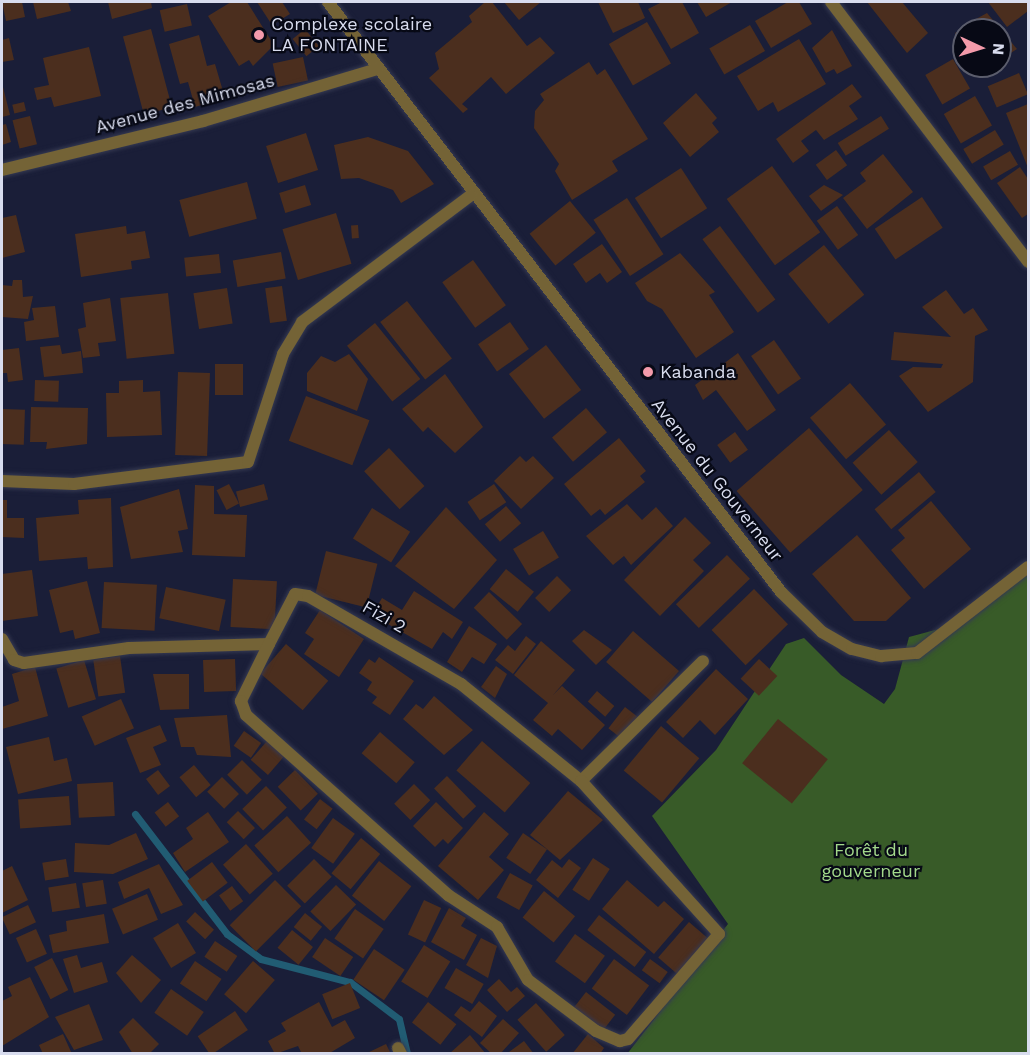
<!DOCTYPE html>
<meta charset="utf-8">
<style>
body{margin:0}
#map{position:relative;width:1030px;height:1055px;overflow:hidden;background:#1a1e38;font-family:"Work Sans",sans-serif}
div>[style]{position:absolute}
.forest>*{inset:0;background:#385b28}
.stream>*{height:7px;margin:-3.5px;padding:0 3.5px;transform-origin:3.5px;border-radius:3.5px;background:#215c73}
.building>*{inset:0;background:#4b2e1e;transform-origin:0 0}
.roads{filter:drop-shadow(0 0 2px #353951) drop-shadow(0 0 2px #353951)}
.minor>*{height:12px;margin:-6px;padding:0 6px;transform-origin:6px;border-radius:6px;background:#746336}
.dots>*{width:16px;height:16px;translate:-50% -50%;box-sizing:border-box;border:3px solid #070915;border-radius:50%}
span{translate:-50% -50%;white-space:nowrap;text-align:center;line-height:1.15;-webkit-text-stroke:4.5px #070915;paint-order:stroke}
.poi-label{font-size:18px;color:#d8dcee}
.left{translate:0 -50%;text-align:left}
.street-label{font-size:18px;color:#d8dcee}
.park-label{font-size:18px;color:#a3d98b}
.frame{position:absolute;inset:0;border:3px solid #d8dcee;pointer-events:none}
.north{position:absolute;left:952px;top:18px;width:60px;height:60px;box-sizing:border-box;background:#070915;border:2px solid #5b5d6c;border-radius:50%;rotate:94deg;font-size:16px;font-weight:700;line-height:24px;text-align:center;color:#d8dcee}
.north::after{content:'';display:block;margin:auto;width:21px;height:27px;background:#f39aaa;clip-path:polygon(50% 0,100% 100%,50% 72%,0 100%)}
</style>
<div id="map">
<div class="forest">
<div style="clip-path:polygon(1028px 567px,1028px 1053px,627px 1054px,728px 924px,652px 816px,716px 750px,786px 644px,804px 638px,841px 675px,884px 704px,895px 689px,909px 637px,950px 626px)"></div>
</div>
<div class="stream">
<div style="left:135px;top:814px;width:151px;rotate:52.5deg"></div>
<div style="left:227px;top:934px;width:42px;rotate:36.3deg"></div>
<div style="left:261px;top:959px;width:92px;rotate:14.5deg"></div>
<div style="left:350px;top:982px;width:61px;rotate:37.1deg"></div>
<div style="left:399px;top:1019px;width:36px;rotate:77deg"></div>
</div>
<div class="building">
<div style="clip-path:polygon(2px 2px,22px 2px,25px 17px,6px 21px)"></div>
<div style="clip-path:polygon(33px 2px,68px 2px,71px 11px,37px 19px)"></div>
<div style="clip-path:polygon(108px 2px,151px 2px,152px 8px,112px 19px)"></div>
<div style="clip-path:polygon(231px 2px,247px 2px,274px 45px,253px 66px,249px 60px,239px 66px,208px 16px)"></div>
<div style="clip-path:polygon(257px 2px,282px 2px,290px 14px,272px 25px)"></div>
<div style="clip-path:polygon(485px 2px,492px 2px,527px 46px,540px 37px,555px 53px,506px 94px,491px 77px,462px 104px,468px 109px,463px 113px,429px 78px,439px 69px,435px 53px,472px 22px,469px 16px)"></div>
<div style="clip-path:polygon(504px 2px,541px 2px,519px 20px)"></div>
<div style="clip-path:polygon(598px 2px,638px 2px,645px 18px,613px 33px)"></div>
<div style="clip-path:polygon(662px 2px,682px 2px,699px 33px,671px 49px,648px 9px)"></div>
<div style="clip-path:polygon(697px 2px,732px 2px,706px 17px)"></div>
<div style="clip-path:polygon(788px 2px,799px 2px,812px 24px,771px 48px,755px 21px)"></div>
<div style="clip-path:polygon(867px 2px,902px 2px,928px 33px,907px 53px)"></div>
<div style="clip-path:polygon(988px 2px,1028px 2px,1028px 11px,1007px 27px)"></div>
<div style="left:187px;top:4px;width:22px;height:28px;rotate:77deg"></div>
<div style="clip-path:polygon(987px 13px,1017px 49px,1000px 60px,1000px 30px,977px 30px,976px 19px)"></div>
<div style="left:647px;top:22px;width:48px;height:44px;rotate:60deg"></div>
<div style="left:750px;top:25px;width:30px;height:47px;rotate:60deg"></div>
<div style="clip-path:polygon(966px 27px,976px 29px,964px 30px,964px 46px,955px 33px)"></div>
<div style="left:151px;top:29px;width:81px;height:29px;rotate:75deg"></div>
<div style="left:305px;top:29px;width:22px;height:16px;rotate:51deg"></div>
<div style="clip-path:polygon(832px 30px,852px 66px,837px 74px,834px 69px,826px 73px,812px 48px)"></div>
<div style="clip-path:polygon(199px 35px,207px 66px,215px 64px,225px 98px,195px 107px,188px 82px,180px 84px,169px 44px)"></div>
<div style="clip-path:polygon(9px 38px,14px 60px,2px 62px,2px 40px)"></div>
<div style="clip-path:polygon(799px 39px,826px 84px,778px 112px,773px 102px,758px 111px,737px 76px)"></div>
<div style="clip-path:polygon(89px 47px,101px 96px,54px 107px,51px 97px,37px 100px,34px 88px,49px 85px,43px 58px)"></div>
<div style="left:303px;top:57px;width:24px;height:31px;rotate:78deg"></div>
<div style="left:953px;top:59px;width:34px;height:32px;rotate:60deg"></div>
<div style="clip-path:polygon(589px 62px,597px 75px,605px 69px,648px 139px,612px 161px,618px 171px,572px 200px,555px 171px,559px 164px,534px 128px,535px 111px,544px 100px,540px 94px)"></div>
<div style="left:1019px;top:73px;width:23px;height:34px;rotate:67deg"></div>
<div style="clip-path:polygon(2px 83px,10px 115px,2px 117px)"></div>
<div style="clip-path:polygon(852px 84px,862px 97px,849px 106px,858px 119px,824px 140px,816px 130px,801px 141px,809px 151px,793px 163px,776px 139px)"></div>
<div style="clip-path:polygon(696px 93px,717px 118px,712px 123px,719px 132px,690px 157px,663px 123px)"></div>
<div style="left:975px;top:96px;width:34px;height:36px;rotate:60deg"></div>
<div style="left:24px;top:102px;width:9px;height:12px;rotate:77deg"></div>
<div style="clip-path:polygon(1028px 104px,1028px 168px,1006px 113px)"></div>
<div style="left:30px;top:116px;width:29px;height:18px;rotate:76deg"></div>
<div style="left:881px;top:116px;width:15px;height:51px;rotate:58deg"></div>
<div style="clip-path:polygon(6px 124px,11px 142px,2px 145px,2px 125px)"></div>
<div style="left:995px;top:130px;width:17px;height:37px;rotate:59deg"></div>
<div style="left:306px;top:133px;width:39px;height:42px;rotate:72deg"></div>
<div style="clip-path:polygon(368px 137px,408px 151px,434px 184px,401px 203px,393px 190px,359px 178px,341px 179px,334px 145px)"></div>
<div style="left:836px;top:150px;width:19px;height:25px;rotate:54deg"></div>
<div style="left:1010px;top:151px;width:16px;height:31px;rotate:60deg"></div>
<div style="clip-path:polygon(883px 154px,913px 192px,867px 229px,843px 198px,866px 181px,860px 173px)"></div>
<div style="left:772px;top:166px;width:82px;height:56px;rotate:54deg"></div>
<div style="clip-path:polygon(1020px 167px,1028px 179px,1028px 214px,1022px 218px,997px 183px)"></div>
<div style="left:681px;top:168px;width:48px;height:55px;rotate:57deg"></div>
<div style="left:247px;top:182px;width:38px;height:70px;rotate:75deg"></div>
<div style="left:305px;top:185px;width:21px;height:27px;rotate:73deg"></div>
<div style="clip-path:polygon(824px 185px,843px 195px,821px 211px,809px 196px)"></div>
<div style="left:922px;top:197px;width:37px;height:57px;rotate:56deg"></div>
<div style="left:627px;top:198px;width:67px;height:40px;rotate:57deg"></div>
<div style="left:570px;top:201px;width:41px;height:52px;rotate:51deg"></div>
<div style="left:837px;top:206px;width:36px;height:25px;rotate:54deg"></div>
<div style="left:336px;top:213px;width:53px;height:56px;rotate:73deg"></div>
<div style="clip-path:polygon(16px 215px,25px 252px,2px 258px,2px 218px)"></div>
<div style="left:358px;top:225px;width:13px;height:7px;rotate:86deg"></div>
<div style="clip-path:polygon(126px 226px,127px 234px,145px 231px,150px 258px,131px 261px,132px 269px,81px 277px,75px 234px)"></div>
<div style="left:720px;top:226px;width:92px;height:22px;rotate:53deg"></div>
<div style="clip-path:polygon(602px 244px,622px 272px,607px 283px,600px 273px,586px 283px,573px 264px)"></div>
<div style="left:824px;top:245px;width:64px;height:46px;rotate:51deg"></div>
<div style="left:281px;top:252px;width:27px;height:49px;rotate:80deg"></div>
<div style="clip-path:polygon(680px 253px,715px 292px,709px 295px,734px 332px,696px 358px,662px 309px,647px 301px,635px 283px)"></div>
<div style="left:219px;top:254px;width:19px;height:35px;rotate:84deg"></div>
<div style="left:473px;top:260px;width:56px;height:38px;rotate:54deg"></div>
<div style="clip-path:polygon(13px 280px,22px 280px,23px 297px,33px 296px,28px 319px,2px 317px,2px 285px,12px 286px)"></div>
<div style="left:282px;top:286px;width:35px;height:17px;rotate:82deg"></div>
<div style="left:227px;top:288px;width:36px;height:34px;rotate:81deg"></div>
<div style="clip-path:polygon(946px 290px,964px 314px,973px 308px,988px 330px,975px 336px,973px 382px,928px 412px,899px 376px,913px 367px,941px 368px,943px 364px,891px 360px,894px 332px,951px 337px,922px 307px)"></div>
<div style="left:168px;top:293px;width:61px;height:48px;rotate:84deg"></div>
<div style="clip-path:polygon(110px 298px,116px 341px,98px 343px,100px 356px,83px 358px,78px 329px,86px 327px,83px 303px)"></div>
<div style="left:407px;top:301px;width:73px;height:34px;rotate:52deg"></div>
<div style="clip-path:polygon(55px 306px,59px 337px,26px 341px,24px 322px,34px 320px,32px 308px)"></div>
<div style="left:510px;top:322px;width:33px;height:39px;rotate:55deg"></div>
<div style="left:375px;top:323px;width:72px;height:36px;rotate:51deg"></div>
<div style="left:774px;top:340px;width:47px;height:28px;rotate:55deg"></div>
<div style="clip-path:polygon(60px 345px,62px 354px,81px 351px,83px 373px,44px 377px,40px 347px)"></div>
<div style="left:546px;top:345px;width:57px;height:47px;rotate:52deg"></div>
<div style="clip-path:polygon(19px 348px,23px 380px,8px 382px,7px 373px,2px 373px,2px 350px)"></div>
<div style="clip-path:polygon(738px 353px,776px 410px,747px 431px,716px 390px,703px 400px,695px 385px)"></div>
<div style="clip-path:polygon(349px 354px,368px 379px,357px 411px,307px 391px,307px 373px,321px 356px,335px 362px)"></div>
<div style="left:215px;top:364px;width:28px;height:31px"></div>
<div style="left:178px;top:372px;width:32px;height:83px;rotate:2deg"></div>
<div style="clip-path:polygon(445px 374px,483px 427px,455px 453px,428px 427px,423px 432px,402px 409px)"></div>
<div style="left:35px;top:380px;width:24px;height:21px;rotate:2deg"></div>
<div style="clip-path:polygon(143px 380px,143px 392px,160px 391px,162px 435px,107px 437px,106px 393px,119px 393px,119px 381px)"></div>
<div style="left:850px;top:383px;width:55px;height:53px;rotate:49deg"></div>
<div style="left:306px;top:396px;width:68px;height:48px;rotate:21deg"></div>
<div style="clip-path:polygon(31px 407px,88px 408px,87px 444px,46px 449px,47px 442px,30px 442px)"></div>
<div style="left:586px;top:408px;width:32px;height:45px;rotate:49deg"></div>
<div style="left:2px;top:409px;width:23px;height:35px;rotate:2deg"></div>
<div style="left:809px;top:428px;width:82px;height:96px;rotate:49deg"></div>
<div style="left:889px;top:430px;width:43px;height:49px;rotate:48deg"></div>
<div style="left:735px;top:432px;width:22px;height:22px;rotate:54deg"></div>
<div style="clip-path:polygon(619px 438px,646px 471px,640px 476px,645px 482px,605px 515px,600px 509px,591px 516px,564px 484px)"></div>
<div style="left:389px;top:448px;width:52px;height:34px;rotate:47deg"></div>
<div style="clip-path:polygon(520px 456px,526px 462px,533px 456px,554px 478px,521px 509px,494px 481px)"></div>
<div style="left:919px;top:472px;width:26px;height:58px;rotate:50deg"></div>
<div style="left:229px;top:484px;width:22px;height:14px;rotate:63deg"></div>
<div style="left:264px;top:484px;width:16px;height:29px;rotate:75deg"></div>
<div style="left:494px;top:484px;width:22px;height:32px;rotate:56deg"></div>
<div style="clip-path:polygon(195px 485px,214px 486px,214px 514px,247px 515px,245px 557px,192px 555px)"></div>
<div style="clip-path:polygon(179px 489px,188px 529px,178px 531px,183px 552px,131px 559px,120px 507px)"></div>
<div style="clip-path:polygon(111px 498px,113px 567px,88px 569px,87px 557px,39px 561px,36px 518px,79px 514px,78px 500px)"></div>
<div style="clip-path:polygon(2px 500px,7px 500px,7px 518px,24px 518px,24px 538px,2px 537px)"></div>
<div style="clip-path:polygon(931px 501px,971px 549px,924px 589px,891px 550px,905px 538px,898px 530px)"></div>
<div style="clip-path:polygon(627px 504px,642px 520px,656px 507px,673px 526px,631px 565px,624px 556px,613px 565px,586px 536px)"></div>
<div style="left:506px;top:506px;width:23px;height:28px;rotate:49deg"></div>
<div style="clip-path:polygon(446px 507px,497px 560px,454px 609px,395px 566px)"></div>
<div style="left:372px;top:508px;width:45px;height:36px;rotate:32deg"></div>
<div style="clip-path:polygon(685px 517px,711px 543px,693px 560px,704px 571px,660px 616px,624px 580px)"></div>
<div style="left:543px;top:531px;width:31px;height:35px;rotate:59deg"></div>
<div style="clip-path:polygon(857px 535px,911px 598px,886px 621px,854px 621px,812px 574px)"></div>
<div style="left:326px;top:551px;width:53px;height:45px;rotate:14deg"></div>
<div style="left:727px;top:555px;width:33px;height:71px;rotate:46deg"></div>
<div style="left:506px;top:569px;width:36px;height:26px;rotate:39deg"></div>
<div style="clip-path:polygon(32px 570px,38px 616px,2px 621px,2px 574px)"></div>
<div style="left:557px;top:576px;width:20px;height:31px;rotate:45deg"></div>
<div style="left:233px;top:579px;width:44px;height:48px;rotate:3deg"></div>
<div style="clip-path:polygon(87px 581px,100px 633px,75px 639px,73px 630px,60px 633px,49px 590px)"></div>
<div style="left:104px;top:582px;width:53px;height:46px;rotate:3deg"></div>
<div style="left:166px;top:587px;width:61px;height:32px;rotate:12deg"></div>
<div style="left:754px;top:589px;width:49px;height:59px;rotate:46deg"></div>
<div style="clip-path:polygon(414px 591px,463px 622px,452px 639px,443px 632px,432px 649px,372px 615px,382px 598px,402px 610px)"></div>
<div style="left:489px;top:592px;width:46px;height:22px;rotate:44deg"></div>
<div style="clip-path:polygon(320px 610px,364px 639px,339px 677px,304px 654px,314px 639px,305px 633px)"></div>
<div style="clip-path:polygon(469px 626px,497px 644px,484px 664px,472px 657px,462px 672px,447px 662px)"></div>
<div style="clip-path:polygon(584px 630px,612px 650px,596px 665px,572px 641px)"></div>
<div style="left:633px;top:631px;width:61px;height:41px;rotate:41deg"></div>
<div style="clip-path:polygon(526px 636px,536px 644px,513px 674px,495px 660px,508px 645px,515px 651px)"></div>
<div style="clip-path:polygon(541px 641px,575px 670px,553px 695px,562px 686px,605px 725px,582px 750px,558px 729px,552px 736px,533px 720px,548px 703px,514px 675px)"></div>
<div style="left:286px;top:644px;width:56px;height:39px;rotate:41deg"></div>
<div style="left:120px;top:656px;width:37px;height:27px;rotate:82deg"></div>
<div style="clip-path:polygon(379px 657px,414px 681px,390px 715px,372px 703px,377px 697px,367px 690px,372px 682px,359px 673px,369px 659px,375px 663px)"></div>
<div style="left:235px;top:659px;width:32px;height:32px;rotate:88deg"></div>
<div style="left:759px;top:659px;width:25px;height:27px;rotate:43deg"></div>
<div style="left:84px;top:660px;width:41px;height:29px;rotate:73deg"></div>
<div style="clip-path:polygon(496px 666px,507px 674px,495px 698px,481px 687px)"></div>
<div style="clip-path:polygon(35px 667px,48px 716px,2px 729px,2px 707px,19px 701px,12px 674px)"></div>
<div style="clip-path:polygon(716px 669px,748px 699px,715px 735px,700px 720px,683px 738px,666px 722px)"></div>
<div style="clip-path:polygon(153px 674px,189px 674px,189px 709px,160px 710px)"></div>
<div style="left:597px;top:691px;width:23px;height:14px;rotate:41deg"></div>
<div style="clip-path:polygon(434px 696px,473px 730px,444px 755px,403px 719px,416px 704px,423px 709px)"></div>
<div style="left:121px;top:699px;width:32px;height:43px;rotate:66deg"></div>
<div style="left:625px;top:707px;width:16px;height:27px;rotate:38deg"></div>
<div style="clip-path:polygon(227px 715px,231px 757px,197px 755px,194px 747px,181px 747px,174px 718px)"></div>
<div style="left:778px;top:719px;width:64px;height:57px;rotate:39deg"></div>
<div style="clip-path:polygon(160px 725px,167px 741px,153px 747px,161px 765px,140px 773px,126px 738px)"></div>
<div style="left:661px;top:726px;width:50px;height:58px;rotate:40deg"></div>
<div style="left:244px;top:731px;width:21px;height:18px;rotate:35deg"></div>
<div style="left:380px;top:732px;width:46px;height:28px;rotate:41deg"></div>
<div style="clip-path:polygon(49px 737px,54px 761px,67px 758px,72px 781px,18px 794px,6px 747px)"></div>
<div style="left:267px;top:741px;width:23px;height:25px;rotate:41deg"></div>
<div style="left:482px;top:741px;width:64px;height:39px;rotate:41deg"></div>
<div style="left:242px;top:760px;width:28px;height:21px;rotate:45deg"></div>
<div style="left:194px;top:765px;width:26px;height:19px;rotate:50deg"></div>
<div style="left:158px;top:770px;width:20px;height:15px;rotate:53deg"></div>
<div style="left:295px;top:770px;width:33px;height:24px;rotate:46deg"></div>
<div style="left:447px;top:776px;width:42px;height:18px;rotate:46deg"></div>
<div style="left:222px;top:777px;width:24px;height:21px;rotate:45deg"></div>
<div style="left:113px;top:782px;width:34px;height:36px;rotate:87deg"></div>
<div style="left:414px;top:784px;width:23px;height:28px;rotate:45deg"></div>
<div style="left:266px;top:786px;width:30px;height:33px;rotate:46deg"></div>
<div style="clip-path:polygon(568px 791px,603px 820px,560px 860px,530px 835px)"></div>
<div style="left:69px;top:796px;width:29px;height:51px;rotate:86deg"></div>
<div style="left:320px;top:799px;width:16px;height:26px;rotate:38deg"></div>
<div style="left:168px;top:802px;width:18px;height:17px;rotate:52deg"></div>
<div style="clip-path:polygon(436px 802px,463px 828px,448px 844px,443px 839px,435px 847px,413px 826px)"></div>
<div style="left:238px;top:811px;width:24px;height:16px;rotate:45deg"></div>
<div style="clip-path:polygon(208px 812px,229px 842px,185px 872px,173px 853px,193px 839px,186px 828px)"></div>
<div style="clip-path:polygon(484px 812px,509px 834px,489px 857px,504px 870px,478px 900px,438px 866px)"></div>
<div style="left:287px;top:816px;width:36px;height:44px;rotate:48deg"></div>
<div style="left:333px;top:818px;width:27px;height:37px;rotate:36deg"></div>
<div style="clip-path:polygon(136px 833px,148px 859px,113px 874px,74px 872px,75px 843px,109px 845px)"></div>
<div style="left:523px;top:833px;width:29px;height:30px;rotate:34deg"></div>
<div style="left:361px;top:838px;width:25px;height:46px;rotate:40deg"></div>
<div style="left:246px;top:844px;width:40px;height:31px;rotate:48deg"></div>
<div style="left:593px;top:858px;width:20px;height:38px;rotate:33deg"></div>
<div style="left:66px;top:859px;width:18px;height:24px;rotate:81deg"></div>
<div style="left:314px;top:859px;width:25px;height:38px;rotate:45deg"></div>
<div style="clip-path:polygon(569px 859px,581px 868px,558px 898px,536px 880px,552px 860px,562px 868px)"></div>
<div style="left:379px;top:861px;width:41px;height:44px;rotate:38deg"></div>
<div style="left:212px;top:862px;width:26px;height:31px;rotate:53deg"></div>
<div style="clip-path:polygon(159px 864px,183px 905px,161px 914px,149px 888px,124px 899px,118px 882px)"></div>
<div style="clip-path:polygon(12px 866px,28px 900px,2px 913px,2px 871px)"></div>
<div style="left:510px;top:873px;width:26px;height:28px;rotate:29deg"></div>
<div style="left:103px;top:880px;width:24px;height:21px;rotate:81deg"></div>
<div style="left:275px;top:880px;width:37px;height:64px;rotate:45deg"></div>
<div style="clip-path:polygon(627px 880px,658px 907px,664px 901px,684px 919px,654px 954px,602px 909px)"></div>
<div style="left:76px;top:883px;width:25px;height:28px;rotate:81deg"></div>
<div style="left:336px;top:885px;width:28px;height:37px;rotate:44deg"></div>
<div style="left:232px;top:886px;width:19px;height:16px;rotate:54deg"></div>
<div style="left:544px;top:891px;width:40px;height:34px;rotate:39deg"></div>
<div style="left:147px;top:894px;width:28px;height:38px;rotate:67deg"></div>
<div style="left:424px;top:900px;width:19px;height:38px;rotate:25deg"></div>
<div style="left:28px;top:905px;width:19px;height:29px;rotate:65deg"></div>
<div style="clip-path:polygon(449px 908px,466px 918px,461px 926px,477px 935px,464px 960px,431px 942px)"></div>
<div style="left:355px;top:909px;width:35px;height:36px;rotate:35deg"></div>
<div style="left:195px;top:912px;width:26px;height:13px;rotate:43deg"></div>
<div style="left:305px;top:913px;width:22px;height:18px;rotate:39deg"></div>
<div style="clip-path:polygon(104px 914px,109px 943px,53px 953px,49px 935px,67px 931px,66px 921px)"></div>
<div style="left:599px;top:915px;width:60px;height:19px;rotate:38deg"></div>
<div style="left:689px;top:922px;width:28px;height:47px;rotate:41deg"></div>
<div style="left:178px;top:923px;width:35px;height:29px;rotate:59deg"></div>
<div style="left:36px;top:929px;width:27px;height:22px;rotate:66deg"></div>
<div style="left:292px;top:930px;width:27px;height:23px;rotate:39deg"></div>
<div style="left:575px;top:934px;width:37px;height:34px;rotate:36deg"></div>
<div style="left:325px;top:938px;width:34px;height:23px;rotate:34deg"></div>
<div style="clip-path:polygon(481px 938px,497px 946px,488px 978px,466px 965px)"></div>
<div style="left:215px;top:941px;width:27px;height:19px;rotate:34deg"></div>
<div style="left:424px;top:945px;width:31px;height:43px;rotate:32deg"></div>
<div style="left:374px;top:949px;width:37px;height:37px;rotate:34deg"></div>
<div style="clip-path:polygon(77px 955px,81px 968px,102px 962px,108px 982px,74px 993px,63px 959px)"></div>
<div style="clip-path:polygon(132px 955px,161px 980px,141px 1003px,116px 973px)"></div>
<div style="left:52px;top:958px;width:36px;height:20px;rotate:63deg"></div>
<div style="left:614px;top:959px;width:44px;height:37px;rotate:37deg"></div>
<div style="left:650px;top:959px;width:22px;height:14px;rotate:36deg"></div>
<div style="left:195px;top:961px;width:32px;height:27px;rotate:34deg"></div>
<div style="left:253px;top:961px;width:29px;height:44px;rotate:41deg"></div>
<div style="left:456px;top:968px;width:32px;height:23px;rotate:30deg"></div>
<div style="clip-path:polygon(30px 977px,49px 1017px,2px 1046px,2px 1001px,12px 996px,8px 987px)"></div>
<div style="clip-path:polygon(499px 979px,511px 992px,517px 987px,525px 996px,507px 1012px,487px 990px)"></div>
<div style="left:350px;top:983px;width:27px;height:30px;rotate:68deg"></div>
<div style="left:171px;top:989px;width:40px;height:29px;rotate:35deg"></div>
<div style="left:586px;top:992px;width:37px;height:19px;rotate:38deg"></div>
<div style="clip-path:polygon(479px 1001px,497px 1016px,482px 1037px,454px 1015px,461px 1006px,470px 1012px)"></div>
<div style="clip-path:polygon(319px 1002px,332px 1027px,345px 1020px,355px 1038px,328px 1054px,302px 1054px,298px 1046px,275px 1054px,268px 1041px,286px 1031px,281px 1023px)"></div>
<div style="left:428px;top:1002px;width:36px;height:26px;rotate:38deg"></div>
<div style="left:536px;top:1003px;width:43px;height:25px;rotate:48deg"></div>
<div style="clip-path:polygon(89px 1004px,103px 1040px,74px 1050px,55px 1017px)"></div>
<div style="left:235px;top:1011px;width:23px;height:45px;rotate:56deg"></div>
<div style="clip-path:polygon(133px 1018px,159px 1044px,149px 1054px,133px 1054px,119px 1032px)"></div>
<div style="clip-path:polygon(503px 1019px,519px 1033px,500px 1054px,492px 1054px,480px 1043px)"></div>
<div style="clip-path:polygon(63px 1034px,72px 1054px,43px 1054px,39px 1045px)"></div>
<div style="clip-path:polygon(588px 1034px,604px 1048px,600px 1054px,572px 1054px)"></div>
<div style="clip-path:polygon(470px 1035px,486px 1054px,449px 1054px)"></div>
<div style="clip-path:polygon(524px 1041px,534px 1054px,510px 1054px,509px 1052px)"></div>
<div style="clip-path:polygon(386px 1044px,391px 1054px,365px 1054px)"></div>
</div>
<div class="roads">
<div class="minor">
<div style="left:328px;top:2px;width:744px;rotate:52.48deg"></div>
<div style="left:781px;top:592px;width:57px;rotate:44.3deg"></div>
<div style="left:822px;top:632px;width:34px;rotate:30deg"></div>
<div style="left:852px;top:649px;width:30px;rotate:14deg"></div>
<div style="left:881px;top:656px;width:36px;rotate:-5deg"></div>
<div style="left:917px;top:653px;width:140px;rotate:-37.8deg"></div>
<div style="left:831px;top:2px;width:326px;rotate:52.8deg"></div>
<div style="left:2px;top:170px;width:207px;rotate:-13.7deg"></div>
<div style="left:203px;top:121px;width:182px;rotate:-16.6deg"></div>
<div style="left:2px;top:481px;width:72px;rotate:2.4deg"></div>
<div style="left:74px;top:484px;width:175px;rotate:-7.2deg"></div>
<div style="left:248px;top:462px;width:114px;rotate:-72deg"></div>
<div style="left:283px;top:354px;width:37px;rotate:-59deg"></div>
<div style="left:302px;top:322px;width:211px;rotate:-36.9deg"></div>
<div style="left:2px;top:639px;width:24px;rotate:60deg"></div>
<div style="left:14px;top:660px;width:10px;rotate:17deg"></div>
<div style="left:24px;top:663px;width:106px;rotate:-8.1deg"></div>
<div style="left:129px;top:648px;width:140px;rotate:-1.6deg"></div>
<div style="left:269px;top:644px;width:56px;rotate:-62.5deg"></div>
<div style="left:295px;top:594px;width:13px;rotate:9deg"></div>
<div style="left:308px;top:596px;width:177px;rotate:29.9deg"></div>
<div style="left:461px;top:684px;width:154px;rotate:38.9deg"></div>
<div style="left:581px;top:781px;width:171px;rotate:-44.5deg"></div>
<div style="left:269px;top:644px;width:64px;rotate:116.2deg"></div>
<div style="left:241px;top:701px;width:15px;rotate:70deg"></div>
<div style="left:246px;top:715px;width:271px;rotate:41.7deg"></div>
<div style="left:448px;top:895px;width:59px;rotate:33.1deg"></div>
<div style="left:497px;top:927px;width:61px;rotate:59.7deg"></div>
<div style="left:528px;top:980px;width:85px;rotate:36.9deg"></div>
<div style="left:596px;top:1031px;width:26px;rotate:23deg"></div>
<div style="left:620px;top:1041px;width:8px;rotate:-14deg"></div>
<div style="left:628px;top:1039px;width:139px;rotate:-49.1deg"></div>
<div style="left:719px;top:934px;width:206px;rotate:-132deg"></div>
<div style="left:398px;top:1048px;width:7px;rotate:63deg"></div>
</div>
</div>
<div class="dots">
<div style="left:259px;top:35px;background:#f39aaa"></div>
<div style="left:648px;top:372px;background:#f39aaa"></div>
</div>
<div class="poi-label">
<span class="left" style="left:271px;top:35px">Complexe scolaire<br>LA FONTAINE</span>
<span class="left" style="left:660px;top:372px">Kabanda</span>
</div>
<div class="street-label">
<span style="left:185px;top:104px;rotate:-15deg">Avenue des Mimosas</span>
<span style="left:717px;top:480px;rotate:52deg">Avenue du Gouverneur</span>
<span style="left:384px;top:617px;rotate:30deg">Fizi 2</span>
</div>
<div class="park-label">
<span style="left:871px;top:861px">Forêt du<br>gouverneur</span>
</div>
<div class="frame"></div>
<div class="north">N</div>
</div>
